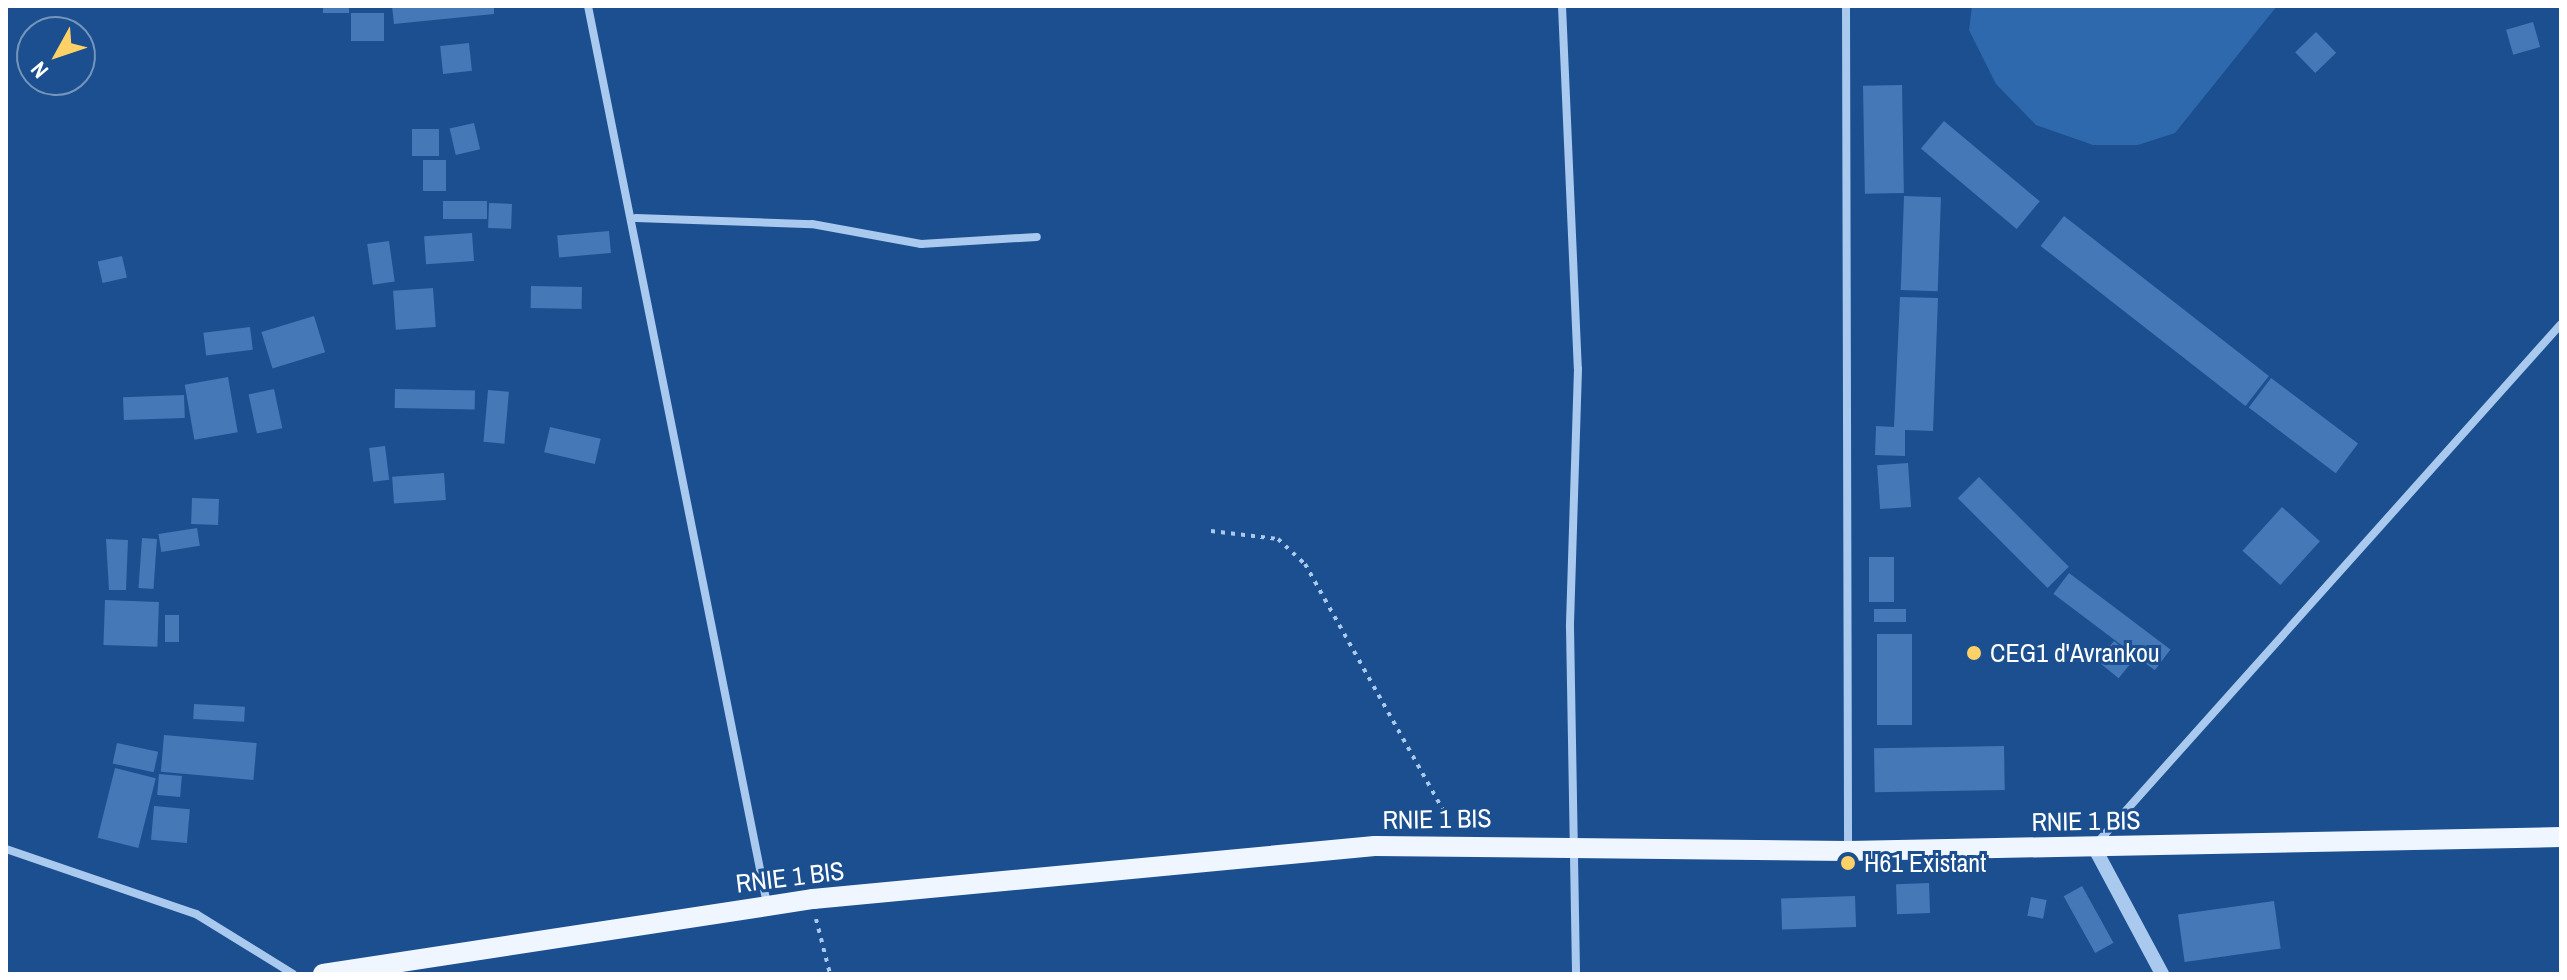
<!DOCTYPE html>
<style>
body{margin:0}
#map{position:relative;width:2567px;height:980px;overflow:hidden;background:#1b4f8f;font-family:"Archivo Narrow",sans-serif}
div>[style]{position:absolute}
.green>*{inset:0;background:#2e69ad}
.building>*{inset:0;background:#4478b7;transform-origin:0 0}
.path>*{height:4px;margin-top:-2px;transform-origin:0;background:repeating-linear-gradient(90deg,#a9c9ee 0 4px,transparent 0 10px)}
.minor>*{height:8px;margin:-4px;padding:0 4px;transform-origin:4px;border-radius:4px;background:#a9c9ee}
.tertiary>*{height:14px;margin:-7px;padding:0 7px;transform-origin:7px;border-radius:7px;background:#a9c9ee}
.primary>*{height:20px;margin:-10px;padding:0 10px;transform-origin:10px;border-radius:10px;background:#f0f6ff}
.dots>*{width:22px;height:22px;translate:-50% -50%;box-sizing:border-box;border:4px solid #1b4f8f;border-radius:50%}
span{translate:-50% -50%;white-space:nowrap;text-align:center;line-height:1.15;-webkit-text-stroke:6px #1b4f8f;paint-order:stroke}
.poi-label{font-size:26px;color:#fff}
.left{translate:0 -50%;text-align:left}
.street-label{font-size:26px;color:#fff}
.frame{position:absolute;inset:0;border:8px solid #fff;pointer-events:none}
.north{position:absolute;left:16px;top:16px;width:80px;height:80px;box-sizing:border-box;background:#1b4f8f;border:2px solid #7695bc;border-radius:50%;rotate:230deg;font-size:22px;font-weight:700;line-height:32px;text-align:center;color:#fff}
.north::after{content:'';display:block;margin:auto;width:28px;height:36px;background:#ffd166;clip-path:polygon(50% 0,100% 100%,50% 72%,0 100%)}
</style>
<div id="map">
<div class="green">
<div style="clip-path:polygon(1972px 6px,2277px 6px,2175px 133px,2138px 145px,2093px 145px,2036px 125px,1996px 84px,1969px 30px)"></div>
</div>
<div class="building">
<div style="left:323px;top:6px;width:26px;height:7px"></div>
<div style="clip-path:polygon(392px 6px,494px 6px,494px 14px,394px 24px)"></div>
<div style="left:351px;top:13px;width:33px;height:28px"></div>
<div style="left:2533px;top:22px;width:26px;height:28px;rotate:74deg"></div>
<div style="left:2316px;top:32px;width:29px;height:29px;rotate:46deg"></div>
<div style="left:469px;top:43px;width:28px;height:29px;rotate:84deg"></div>
<div style="left:1902px;top:85px;width:108px;height:39px;rotate:89deg"></div>
<div style="left:1944px;top:121px;width:125px;height:36px;rotate:40deg"></div>
<div style="left:474px;top:123px;width:27px;height:25px;rotate:77deg"></div>
<div style="left:412px;top:129px;width:27px;height:27px"></div>
<div style="left:423px;top:160px;width:23px;height:31px"></div>
<div style="left:1904px;top:196px;width:37px;height:94px;rotate:2deg"></div>
<div style="left:443px;top:201px;width:44px;height:18px"></div>
<div style="left:489px;top:203px;width:23px;height:25px;rotate:2deg"></div>
<div style="left:2064px;top:216px;width:260px;height:38px;rotate:38deg"></div>
<div style="left:609px;top:231px;width:22px;height:52px;rotate:85deg"></div>
<div style="left:472px;top:233px;width:28px;height:48px;rotate:86deg"></div>
<div style="left:389px;top:241px;width:41px;height:22px;rotate:82deg"></div>
<div style="left:122px;top:256px;width:22px;height:25px;rotate:77deg"></div>
<div style="left:531px;top:286px;width:51px;height:22px;rotate:1deg"></div>
<div style="left:433px;top:288px;width:39px;height:40px;rotate:86deg"></div>
<div style="clip-path:polygon(1900px 297px,1938px 298px,1933px 431px,1905px 430px,1905px 456px,1875px 455px,1876px 426px,1894px 427px)"></div>
<div style="left:314px;top:316px;width:38px;height:55px;rotate:73deg"></div>
<div style="left:250px;top:327px;width:23px;height:47px;rotate:83deg"></div>
<div style="left:228px;top:377px;width:56px;height:44px;rotate:80deg"></div>
<div style="left:2271px;top:378px;width:109px;height:37px;rotate:37deg"></div>
<div style="left:274px;top:389px;width:40px;height:26px;rotate:78deg"></div>
<div style="left:395px;top:389px;width:80px;height:19px;rotate:1deg"></div>
<div style="left:488px;top:390px;width:21px;height:52px;rotate:5deg"></div>
<div style="left:184px;top:395px;width:23px;height:61px;rotate:88deg"></div>
<div style="left:550px;top:427px;width:52px;height:26px;rotate:13deg"></div>
<div style="left:385px;top:446px;width:34px;height:16px;rotate:83deg"></div>
<div style="left:1908px;top:463px;width:44px;height:31px;rotate:86deg"></div>
<div style="left:444px;top:473px;width:27px;height:52px;rotate:86deg"></div>
<div style="left:1979px;top:477px;width:127px;height:30px;rotate:45deg"></div>
<div style="left:192px;top:498px;width:27px;height:26px;rotate:2deg"></div>
<div style="left:2282px;top:507px;width:51px;height:59px;rotate:42deg"></div>
<div style="left:197px;top:528px;width:18px;height:39px;rotate:81deg"></div>
<div style="left:142px;top:538px;width:15px;height:50px;rotate:4deg"></div>
<div style="clip-path:polygon(106px 539px,128px 540px,126px 590px,109px 590px)"></div>
<div style="left:1869px;top:557px;width:25px;height:45px"></div>
<div style="left:2069px;top:573px;width:127px;height:26px;rotate:37deg"></div>
<div style="left:105px;top:600px;width:54px;height:45px;rotate:2deg"></div>
<div style="left:1874px;top:609px;width:32px;height:13px"></div>
<div style="left:165px;top:615px;width:14px;height:27px"></div>
<div style="left:1877px;top:634px;width:35px;height:91px"></div>
<div style="left:2114px;top:641px;width:27px;height:26px;rotate:39deg"></div>
<div style="left:194px;top:704px;width:51px;height:15px;rotate:3deg"></div>
<div style="left:164px;top:735px;width:93px;height:37px;rotate:5deg"></div>
<div style="left:117px;top:743px;width:42px;height:21px;rotate:12deg"></div>
<div style="left:2004px;top:746px;width:44px;height:130px;rotate:89deg"></div>
<div style="left:115px;top:768px;width:42px;height:72px;rotate:14deg"></div>
<div style="left:159px;top:774px;width:23px;height:21px;rotate:5deg"></div>
<div style="left:154px;top:806px;width:36px;height:34px;rotate:5deg"></div>
<div style="left:1929px;top:883px;width:30px;height:33px;rotate:88deg"></div>
<div style="left:2082px;top:886px;width:65px;height:21px;rotate:61deg"></div>
<div style="left:1855px;top:896px;width:31px;height:74px;rotate:88deg"></div>
<div style="left:2031px;top:897px;width:16px;height:19px;rotate:11deg"></div>
<div style="left:2274px;top:901px;width:48px;height:97px;rotate:82deg"></div>
</div>
<div class="path">
<div style="left:1211px;top:531px;width:67px;rotate:6.8deg"></div>
<div style="left:1278px;top:539px;width:37px;rotate:43deg"></div>
<div style="left:1305px;top:564px;width:300px;rotate:60.7deg"></div>
<div style="left:816px;top:919px;width:57px;rotate:75.7deg"></div>
</div>
<div class="minor">
<div style="left:588px;top:6px;width:916px;rotate:78.73deg"></div>
<div style="left:1562px;top:6px;width:363px;rotate:87.5deg"></div>
<div style="left:1578px;top:369px;width:258px;rotate:91.8deg"></div>
<div style="left:1570px;top:627px;width:347px;rotate:89deg"></div>
<div style="left:1846px;top:6px;width:844px;rotate:89.86deg"></div>
<div style="left:636px;top:218px;width:176px;rotate:2deg"></div>
<div style="left:812px;top:224px;width:111px;rotate:10.4deg"></div>
<div style="left:921px;top:244px;width:116px;rotate:-3.5deg"></div>
<div style="left:2097px;top:843px;width:696px;rotate:-48.2deg"></div>
<div style="left:6px;top:849px;width:201px;rotate:18.9deg"></div>
<div style="left:196px;top:914px;width:114px;rotate:31.7deg"></div>
</div>
<div class="tertiary">
<div style="left:2094px;top:847px;width:144px;rotate:61.8deg"></div>
</div>
<div class="primary">
<div style="left:323px;top:974px;width:496px;rotate:-8.7deg"></div>
<div style="left:813px;top:899px;width:564px;rotate:-5.39deg"></div>
<div style="left:1375px;top:846px;width:473px;rotate:0.6deg"></div>
<div style="left:1848px;top:851px;width:713px;rotate:-1.12deg"></div>
</div>
<div class="dots">
<div style="left:1974px;top:653px;background:#ffd166"></div>
<div style="left:1848px;top:863px;background:#ffd166"></div>
</div>
<div class="poi-label">
<span class="left" style="left:1990px;top:653px">CEG1 d'Avrankou</span>
<span class="left" style="left:1864px;top:863px">H61 Existant</span>
</div>
<div class="street-label">
<span style="left:1437px;top:819px;rotate:-1deg">RNIE 1 BIS</span>
<span style="left:2086px;top:821px;rotate:-1deg">RNIE 1 BIS</span>
<span style="left:790px;top:877px;rotate:-7deg">RNIE 1 BIS</span>
</div>
<div class="frame"></div>
<div class="north">N</div>
</div>
